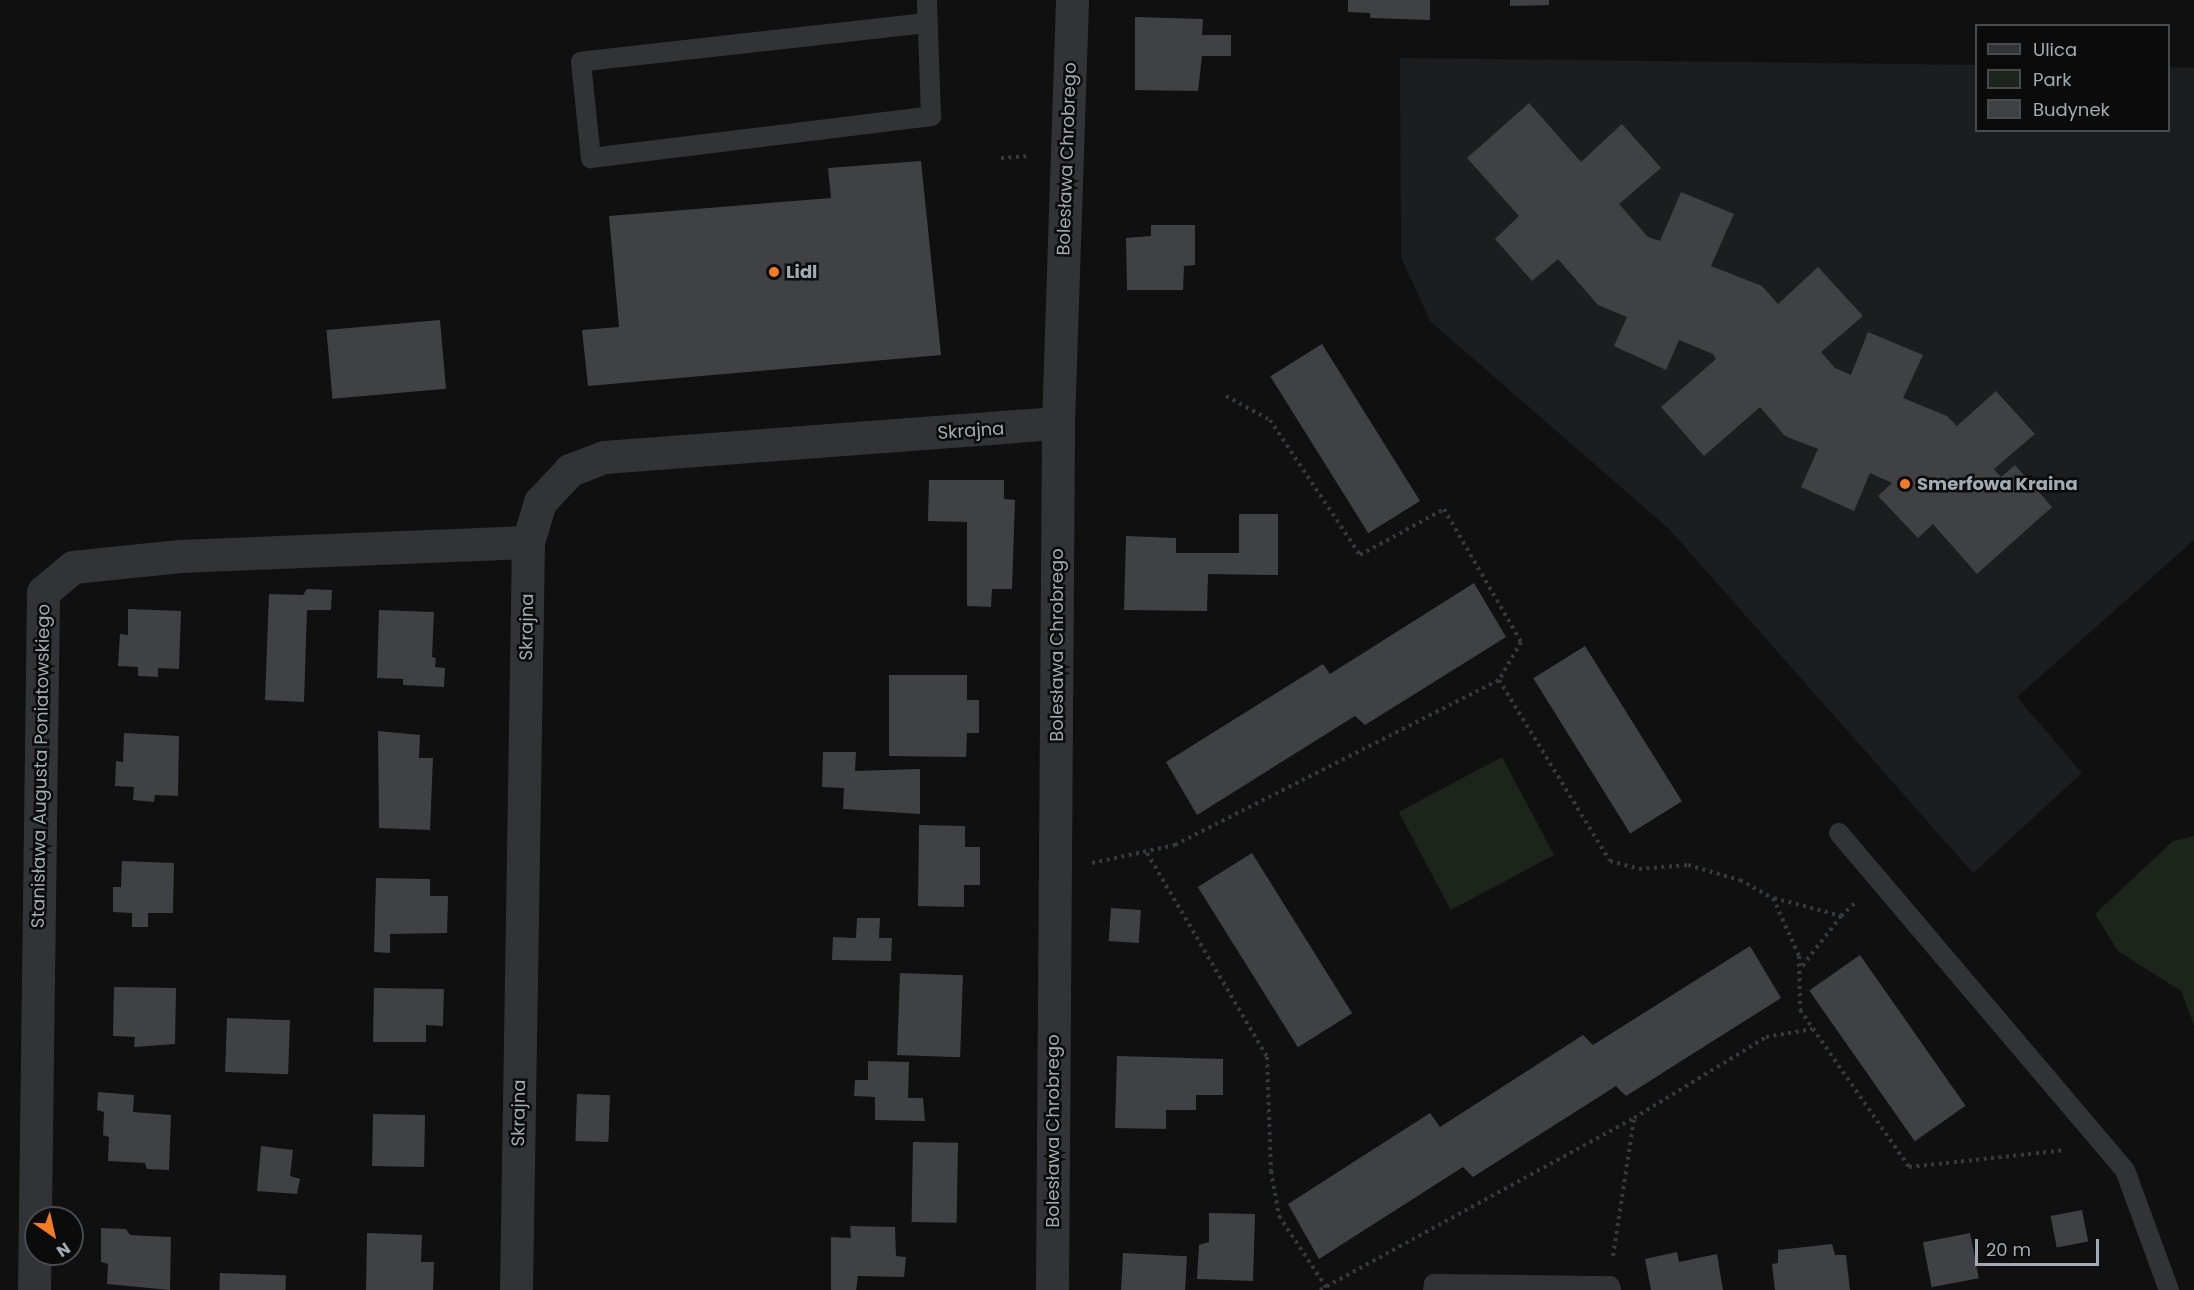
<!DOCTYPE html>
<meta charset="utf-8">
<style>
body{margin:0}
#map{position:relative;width:2194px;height:1290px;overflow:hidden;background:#101011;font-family:Poppins,sans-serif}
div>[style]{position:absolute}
.built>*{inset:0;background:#1c1d1e}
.green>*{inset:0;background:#1d241c;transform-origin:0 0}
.building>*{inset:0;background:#3f4144;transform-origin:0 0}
.path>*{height:4px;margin-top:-2px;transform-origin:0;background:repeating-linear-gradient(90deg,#373a3d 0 3px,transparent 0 7.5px)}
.service>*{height:20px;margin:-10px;padding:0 10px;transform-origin:10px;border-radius:10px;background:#313336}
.minor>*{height:33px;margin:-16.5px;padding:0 16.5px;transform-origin:16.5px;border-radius:16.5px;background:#313336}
.dots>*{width:16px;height:16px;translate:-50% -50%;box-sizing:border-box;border:3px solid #0b0b0c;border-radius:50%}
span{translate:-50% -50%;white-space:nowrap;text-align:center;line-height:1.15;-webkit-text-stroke:5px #0b0b0c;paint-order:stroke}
.street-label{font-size:18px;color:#a1abb2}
.poi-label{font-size:18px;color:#a1abb2;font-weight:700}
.left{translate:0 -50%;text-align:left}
.legend{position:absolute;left:1975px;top:24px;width:195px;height:108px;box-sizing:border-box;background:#0b0b0c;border:2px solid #474b4e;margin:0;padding:8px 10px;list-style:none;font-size:18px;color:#a1abb2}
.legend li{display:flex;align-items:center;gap:12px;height:30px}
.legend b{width:30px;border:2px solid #474b4e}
.north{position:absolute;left:24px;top:1206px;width:60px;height:60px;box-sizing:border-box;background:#0b0b0c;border:2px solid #474b4e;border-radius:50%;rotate:146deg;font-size:16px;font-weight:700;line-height:24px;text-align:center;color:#a1abb2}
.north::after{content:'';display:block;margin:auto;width:21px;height:27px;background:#f37b26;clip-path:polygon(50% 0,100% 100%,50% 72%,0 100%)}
.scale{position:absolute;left:1975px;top:1239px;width:124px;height:27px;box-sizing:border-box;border:3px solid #a1abb2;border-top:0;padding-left:8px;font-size:18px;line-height:21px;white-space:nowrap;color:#a1abb2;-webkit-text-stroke:4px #0b0b0c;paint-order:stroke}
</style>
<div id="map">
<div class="built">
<div style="clip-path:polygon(1400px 58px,1976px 65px,1976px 130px,2168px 130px,2169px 67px,2194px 68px,2194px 540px,2017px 697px,2082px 773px,1973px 873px,1669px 529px,1430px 321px,1401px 257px)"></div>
</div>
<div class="green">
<div style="left:1502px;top:757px;width:111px;height:117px;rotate:62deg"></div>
<div style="clip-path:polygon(2194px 836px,2194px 1025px,2181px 991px,2118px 951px,2095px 914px,2173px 841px)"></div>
</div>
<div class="building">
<div style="clip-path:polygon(1348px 0,1430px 0,1430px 20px,1370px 18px,1370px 13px,1348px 12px)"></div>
<div style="clip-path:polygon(1510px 0,1549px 0,1549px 5px,1510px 6px)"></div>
<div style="clip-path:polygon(1135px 17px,1203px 19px,1202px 35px,1231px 35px,1231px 56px,1202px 56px,1198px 91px,1135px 90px)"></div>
<div style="clip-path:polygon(1529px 103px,1581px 162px,1622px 124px,1661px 168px,1619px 204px,1648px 237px,1660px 241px,1681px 192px,1734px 214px,1711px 266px,1762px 286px,1778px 304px,1818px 267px,1863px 316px,1821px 352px,1835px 368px,1851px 375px,1868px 332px,1923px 355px,1903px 398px,1947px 416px,1957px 426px,1996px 391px,2035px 434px,1994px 469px,2001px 477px,2015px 465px,2052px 507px,1977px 574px,1933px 524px,1918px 538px,1878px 496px,1892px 483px,1870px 473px,1854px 511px,1801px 487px,1818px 449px,1785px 436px,1760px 407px,1704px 456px,1661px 407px,1716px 359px,1713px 354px,1679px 340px,1666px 370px,1614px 346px,1627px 317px,1598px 305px,1558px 259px,1532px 281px,1495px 239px,1519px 216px,1467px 158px)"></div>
<div style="clip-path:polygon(921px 161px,941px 355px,588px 386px,582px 330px,619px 327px,609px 216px,831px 198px,828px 168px)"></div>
<div style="clip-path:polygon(1151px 225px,1195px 225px,1195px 265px,1184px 266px,1183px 290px,1127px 290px,1126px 238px,1151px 236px)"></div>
<div style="left:440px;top:320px;width:69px;height:114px;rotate:85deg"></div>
<div style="left:1322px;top:344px;width:185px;height:61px;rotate:58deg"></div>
<div style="clip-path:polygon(929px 480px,1004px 480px,1004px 499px,1015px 500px,1012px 589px,992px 589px,991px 607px,967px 606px,967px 522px,928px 521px)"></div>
<div style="clip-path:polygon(1239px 514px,1278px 514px,1278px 575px,1208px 574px,1207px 611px,1124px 610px,1126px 536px,1176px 538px,1176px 553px,1239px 553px)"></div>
<div style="clip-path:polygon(1474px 583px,1506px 637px,1365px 725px,1355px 716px,1197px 815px,1166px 762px,1323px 664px,1330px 674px)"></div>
<div style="clip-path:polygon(307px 589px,332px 590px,331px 610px,307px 610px,304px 702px,265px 700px,269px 594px,303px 595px)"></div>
<div style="clip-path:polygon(128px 609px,181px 611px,179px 669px,158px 668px,158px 677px,138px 676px,138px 667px,118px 666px,120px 634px,128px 635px)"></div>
<div style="clip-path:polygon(379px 610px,434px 612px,432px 657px,436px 658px,435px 667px,445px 668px,444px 687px,403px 685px,403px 679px,377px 678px)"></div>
<div style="left:1585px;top:646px;width:183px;height:61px;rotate:58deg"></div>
<div style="clip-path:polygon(889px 675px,967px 675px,967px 700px,979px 700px,979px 733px,967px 733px,966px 757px,889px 756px)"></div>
<div style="clip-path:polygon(378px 731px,420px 735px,419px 758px,433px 758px,430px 830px,379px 828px)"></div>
<div style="clip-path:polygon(124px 733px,179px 736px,178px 796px,155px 795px,154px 802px,133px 800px,134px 787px,115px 786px,116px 761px,123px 762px)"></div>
<div style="clip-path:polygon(823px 752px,856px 752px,855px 771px,920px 769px,920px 814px,843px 809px,844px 788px,822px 787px)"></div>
<div style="clip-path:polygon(919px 825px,965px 826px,965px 847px,980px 847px,980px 885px,964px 885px,964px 907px,918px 906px)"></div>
<div style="left:1252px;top:853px;width:189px;height:64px;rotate:58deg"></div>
<div style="clip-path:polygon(122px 861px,174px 863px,173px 913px,148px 913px,148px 927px,132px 927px,132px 913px,113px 912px,113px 887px,121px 887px)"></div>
<div style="clip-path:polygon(376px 878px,430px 879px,430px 896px,448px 896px,447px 933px,390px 934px,390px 953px,374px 952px)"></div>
<div style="left:1111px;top:908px;width:30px;height:33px;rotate:4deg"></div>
<div style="clip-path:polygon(857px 918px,880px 918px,879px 938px,892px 938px,891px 961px,832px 960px,833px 937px,856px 938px)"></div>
<div style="clip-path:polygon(1750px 946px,1781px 998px,1626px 1096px,1616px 1086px,1473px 1177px,1463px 1167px,1319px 1259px,1288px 1204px,1430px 1113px,1440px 1127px,1583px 1035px,1593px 1045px)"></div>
<div style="left:1860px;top:955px;width:184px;height:62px;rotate:55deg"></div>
<div style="left:900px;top:973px;width:63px;height:82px;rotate:2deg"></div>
<div style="clip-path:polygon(114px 987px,176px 988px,175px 1044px,134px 1047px,135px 1037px,113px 1036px)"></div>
<div style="clip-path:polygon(374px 988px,444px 989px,443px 1026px,426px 1025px,426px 1042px,373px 1042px)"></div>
<div style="left:227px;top:1018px;width:63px;height:54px;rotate:2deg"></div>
<div style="clip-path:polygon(1117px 1056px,1223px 1059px,1223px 1095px,1196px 1095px,1196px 1110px,1166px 1110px,1166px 1129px,1115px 1128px)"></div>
<div style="clip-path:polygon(868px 1061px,909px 1062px,908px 1098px,923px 1098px,925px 1121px,875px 1120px,875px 1097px,854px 1096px,855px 1080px,868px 1080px)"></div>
<div style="clip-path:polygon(98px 1092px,134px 1095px,133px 1112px,171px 1115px,169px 1170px,147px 1169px,145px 1163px,108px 1161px,109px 1137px,103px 1135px,104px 1112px,97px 1110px)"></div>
<div style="left:577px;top:1094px;width:33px;height:47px;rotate:2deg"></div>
<div style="left:373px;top:1114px;width:52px;height:52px;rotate:1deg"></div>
<div style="left:913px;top:1142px;width:45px;height:80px;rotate:1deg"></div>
<div style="clip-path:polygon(261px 1146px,293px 1150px,290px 1176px,300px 1179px,297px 1194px,257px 1191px)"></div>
<div style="left:2082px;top:1210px;width:32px;height:32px;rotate:79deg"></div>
<div style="clip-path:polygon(1209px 1213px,1255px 1214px,1253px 1281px,1197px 1279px,1199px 1245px,1209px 1242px)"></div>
<div style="clip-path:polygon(850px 1226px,895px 1227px,896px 1256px,906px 1257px,904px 1277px,858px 1276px,856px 1290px,831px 1290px,831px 1237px,851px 1238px)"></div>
<div style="clip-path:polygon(101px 1228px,126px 1229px,130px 1235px,171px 1237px,170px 1290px,107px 1284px,108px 1264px,101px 1262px)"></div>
<div style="clip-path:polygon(367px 1233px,422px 1235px,421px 1262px,434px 1262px,433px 1290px,366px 1290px)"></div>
<div style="left:1970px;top:1233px;width:46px;height:48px;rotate:79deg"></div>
<div style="clip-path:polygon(1832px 1244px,1835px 1255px,1846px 1255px,1850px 1290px,1775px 1290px,1772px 1264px,1778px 1263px,1778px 1250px)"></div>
<div style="clip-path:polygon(1677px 1252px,1679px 1262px,1717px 1254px,1723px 1290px,1651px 1290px,1645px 1259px)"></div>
<div style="left:1123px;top:1253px;width:64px;height:37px;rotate:3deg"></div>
<div style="left:220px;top:1273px;width:66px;height:17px;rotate:2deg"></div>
</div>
<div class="path">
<div style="left:1001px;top:158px;width:29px;rotate:-4deg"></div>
<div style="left:1226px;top:396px;width:50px;rotate:28.6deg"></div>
<div style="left:1270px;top:420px;width:162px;rotate:56.3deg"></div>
<div style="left:1360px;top:555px;width:96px;rotate:-28.7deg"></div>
<div style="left:1444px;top:509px;width:154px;rotate:59.9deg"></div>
<div style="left:1521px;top:642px;width:44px;rotate:120.1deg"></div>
<div style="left:1499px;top:680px;width:212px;rotate:58.5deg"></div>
<div style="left:1610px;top:861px;width:30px;rotate:15deg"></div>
<div style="left:1639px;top:869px;width:49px;rotate:-4.7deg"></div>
<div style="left:1688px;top:865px;width:54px;rotate:16.1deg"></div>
<div style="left:1740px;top:880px;width:38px;rotate:29deg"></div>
<div style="left:1773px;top:898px;width:64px;rotate:65.9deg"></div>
<div style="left:1799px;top:956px;width:54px;rotate:88.9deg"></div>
<div style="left:1800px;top:1010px;width:191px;rotate:55.2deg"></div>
<div style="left:1909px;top:1167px;width:157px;rotate:-6.2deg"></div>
<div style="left:1147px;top:853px;width:237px;rotate:59.5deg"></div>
<div style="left:1267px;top:1057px;width:114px;rotate:88deg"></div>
<div style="left:1271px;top:1171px;width:46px;rotate:79.9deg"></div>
<div style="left:1279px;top:1216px;width:89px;rotate:56.5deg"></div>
<div style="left:1092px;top:863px;width:85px;rotate:-12.2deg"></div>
<div style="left:1175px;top:845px;width:364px;rotate:-27deg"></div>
<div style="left:1774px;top:898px;width:69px;rotate:15deg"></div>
<div style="left:1841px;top:916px;width:67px;rotate:127.7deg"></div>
<div style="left:1841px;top:916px;width:22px;rotate:-43deg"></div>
<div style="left:1613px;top:1256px;width:140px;rotate:-81.3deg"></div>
<div style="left:1320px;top:1290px;width:358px;rotate:-28.7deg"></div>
<div style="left:1634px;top:1118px;width:155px;rotate:-31.5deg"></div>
<div style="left:1766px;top:1037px;width:47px;rotate:-9.9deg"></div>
</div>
<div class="service">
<div style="left:926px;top:23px;width:347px;rotate:173.6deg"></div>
<div style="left:581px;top:62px;width:97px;rotate:84.1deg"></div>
<div style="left:591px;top:158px;width:343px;rotate:-7deg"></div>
<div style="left:931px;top:116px;width:116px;rotate:-92deg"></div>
<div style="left:1839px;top:833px;width:442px;rotate:49.7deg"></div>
<div style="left:2125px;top:1170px;width:128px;rotate:69.9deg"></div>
<div style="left:1433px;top:1290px;width:6px;rotate:-81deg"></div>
<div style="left:1434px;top:1284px;width:176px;rotate:0.7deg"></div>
<div style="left:1610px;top:1286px;width:4px;rotate:76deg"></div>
</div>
<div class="minor">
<div style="left:34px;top:1290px;width:698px;rotate:-89.26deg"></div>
<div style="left:43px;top:592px;width:39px;rotate:-40deg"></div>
<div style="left:73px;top:567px;width:107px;rotate:-5.9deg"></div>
<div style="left:179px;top:556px;width:349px;rotate:-2.3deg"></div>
<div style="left:516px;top:1290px;width:748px;rotate:-89.08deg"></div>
<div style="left:528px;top:542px;width:42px;rotate:-73.3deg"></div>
<div style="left:540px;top:502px;width:44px;rotate:-46.8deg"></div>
<div style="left:570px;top:470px;width:36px;rotate:-21deg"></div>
<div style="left:604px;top:457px;width:455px;rotate:-4.3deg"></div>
<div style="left:1052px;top:1290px;width:867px;rotate:-89.6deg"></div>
<div style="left:1058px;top:423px;width:423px;rotate:-88.1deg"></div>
</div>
<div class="dots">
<div style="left:774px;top:272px;background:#f37b26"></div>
<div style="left:1905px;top:484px;background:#f37b26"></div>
</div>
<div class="street-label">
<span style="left:1067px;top:159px;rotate:-88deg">Bolesława Chrobrego</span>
<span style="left:971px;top:431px;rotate:-4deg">Skrajna</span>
<span style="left:527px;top:627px;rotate:-89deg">Skrajna</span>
<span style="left:1057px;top:645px;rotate:-90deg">Bolesława Chrobrego</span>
<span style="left:41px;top:766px;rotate:-89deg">Stanisława Augusta Poniatowskiego</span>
<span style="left:519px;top:1113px;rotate:-89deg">Skrajna</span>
<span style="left:1053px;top:1131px;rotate:-90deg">Bolesława Chrobrego</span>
</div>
<div class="poi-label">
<span class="left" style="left:786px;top:272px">Lidl</span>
<span class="left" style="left:1917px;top:484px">Smerfowa Kraina</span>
</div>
<ul class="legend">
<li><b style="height:8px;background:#313336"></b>Ulica</li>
<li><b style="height:16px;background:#1d241c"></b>Park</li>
<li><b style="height:16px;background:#3f4144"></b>Budynek</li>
</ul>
<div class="north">N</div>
<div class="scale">20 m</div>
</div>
